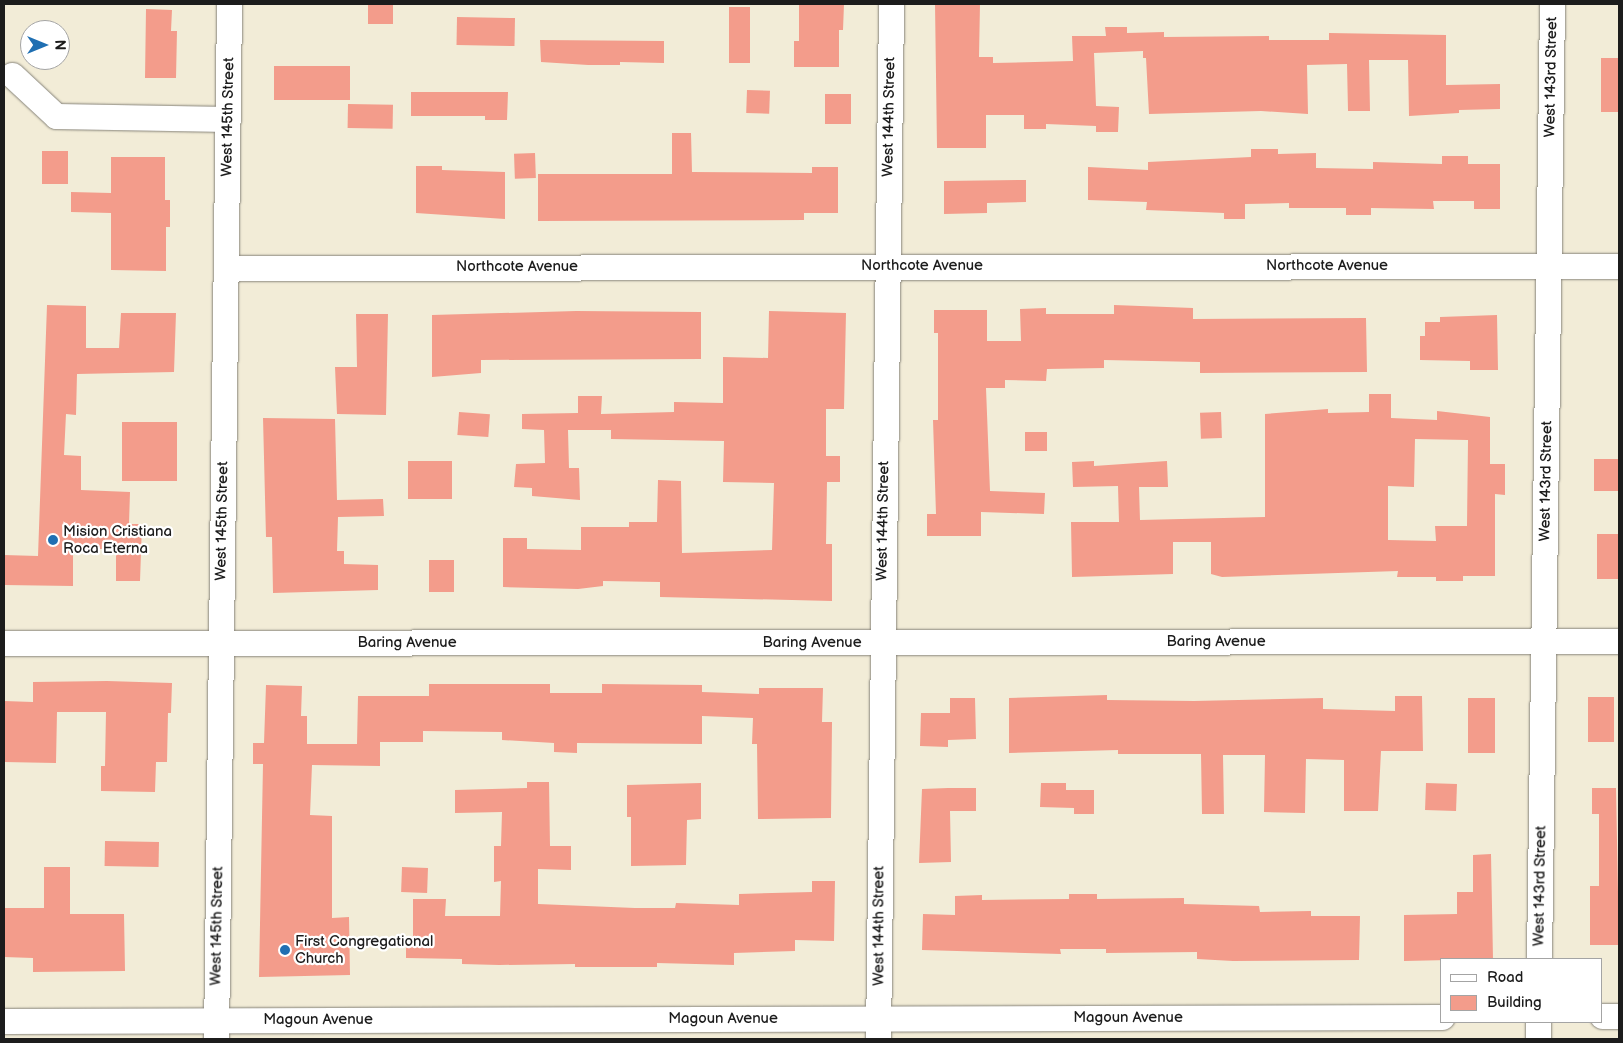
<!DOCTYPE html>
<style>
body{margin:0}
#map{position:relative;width:1623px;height:1043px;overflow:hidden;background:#f2ecd7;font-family:"Balsamiq Sans",sans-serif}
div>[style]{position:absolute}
.building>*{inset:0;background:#f39c8b;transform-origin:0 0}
.roads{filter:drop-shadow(0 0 1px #87847a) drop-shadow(0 0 1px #87847a)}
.minor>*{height:25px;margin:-12.5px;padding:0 12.5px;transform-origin:12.5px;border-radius:12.5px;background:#fff}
.dots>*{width:14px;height:14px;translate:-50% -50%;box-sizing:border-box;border:2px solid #fff;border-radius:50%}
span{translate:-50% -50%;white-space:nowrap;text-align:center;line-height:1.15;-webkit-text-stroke:4.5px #fff;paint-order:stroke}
.street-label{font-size:15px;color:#1c1c1c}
.poi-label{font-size:15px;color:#1c1c1c}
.left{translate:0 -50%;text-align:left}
.frame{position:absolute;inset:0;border:5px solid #1c1c1c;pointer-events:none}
.legend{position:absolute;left:1440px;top:958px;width:162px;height:65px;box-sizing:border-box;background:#fff;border:1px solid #a4a4a4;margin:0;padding:6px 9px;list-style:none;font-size:15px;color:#1c1c1c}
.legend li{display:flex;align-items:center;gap:10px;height:25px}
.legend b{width:25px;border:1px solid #a4a4a4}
.north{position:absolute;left:20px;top:20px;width:50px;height:50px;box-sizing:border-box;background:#fff;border:1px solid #a4a4a4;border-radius:50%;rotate:90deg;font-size:14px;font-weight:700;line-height:20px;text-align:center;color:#1c1c1c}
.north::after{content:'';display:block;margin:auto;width:18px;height:22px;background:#1f6fb2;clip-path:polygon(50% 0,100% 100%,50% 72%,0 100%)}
</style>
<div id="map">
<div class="building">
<div style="left:368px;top:4px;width:25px;height:20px"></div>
<div style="clip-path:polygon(799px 4px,844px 4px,843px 30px,839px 30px,839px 67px,794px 67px,794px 41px,799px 41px)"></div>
<div style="clip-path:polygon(935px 4px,980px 4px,979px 57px,993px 57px,993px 63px,1073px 61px,1072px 36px,1106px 36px,1105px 27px,1127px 27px,1127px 33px,1164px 32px,1164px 37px,1269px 36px,1269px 40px,1329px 40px,1329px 33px,1446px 35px,1446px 85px,1500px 84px,1500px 109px,1459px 110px,1459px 113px,1409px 116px,1408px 60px,1369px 60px,1370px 111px,1348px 111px,1347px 64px,1307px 65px,1308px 114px,1261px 111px,1149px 114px,1146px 58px,1143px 58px,1143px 51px,1094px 53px,1096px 106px,1119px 107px,1118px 132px,1096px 132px,1096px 126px,1046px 124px,1046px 129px,1024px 129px,1024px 115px,986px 115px,986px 148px,937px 148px)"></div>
<div style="left:729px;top:7px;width:21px;height:56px"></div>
<div style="clip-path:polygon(146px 9px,172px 10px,171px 31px,177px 31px,176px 78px,145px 78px)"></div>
<div style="left:457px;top:17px;width:58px;height:28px;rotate:1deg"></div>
<div style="clip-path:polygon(540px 40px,664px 41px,664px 63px,620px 62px,620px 65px,588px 65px,541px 62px)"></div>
<div style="left:1601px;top:58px;width:18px;height:54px"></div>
<div style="left:274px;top:66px;width:76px;height:34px"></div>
<div style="left:747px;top:90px;width:23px;height:23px;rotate:2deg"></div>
<div style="clip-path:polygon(411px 92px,508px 92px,507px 120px,485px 120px,485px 116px,411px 116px)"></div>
<div style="left:825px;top:94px;width:26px;height:30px"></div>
<div style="left:348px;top:104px;width:45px;height:24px;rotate:1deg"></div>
<div style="clip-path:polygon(672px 133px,691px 133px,692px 172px,812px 173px,812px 167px,838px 167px,838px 213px,804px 213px,804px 220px,538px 221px,538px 174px,672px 174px)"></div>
<div style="clip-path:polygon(1251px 149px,1278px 149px,1278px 154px,1316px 153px,1316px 168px,1373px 169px,1373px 162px,1442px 164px,1442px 156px,1468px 156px,1468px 164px,1500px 164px,1500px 209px,1474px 209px,1474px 201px,1433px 201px,1434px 209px,1371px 208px,1371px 215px,1346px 215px,1346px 208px,1289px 208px,1289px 203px,1245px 204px,1245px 219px,1224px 219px,1224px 213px,1146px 210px,1147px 202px,1088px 200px,1088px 167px,1148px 170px,1148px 162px,1251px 157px)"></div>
<div style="left:68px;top:151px;width:33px;height:26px;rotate:90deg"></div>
<div style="left:535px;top:153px;width:25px;height:21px;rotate:88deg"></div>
<div style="clip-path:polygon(111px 157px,165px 157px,165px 200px,170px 200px,170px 227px,166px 227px,166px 271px,111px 270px,111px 213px,71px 212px,71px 192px,111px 193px)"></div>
<div style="clip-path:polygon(416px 166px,442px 166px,442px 170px,505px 172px,505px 219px,416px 213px)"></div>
<div style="clip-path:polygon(1026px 180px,1026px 202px,987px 203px,987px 213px,944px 214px,944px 181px)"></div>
<div style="clip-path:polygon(47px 305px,86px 306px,86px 348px,119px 348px,121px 313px,176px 313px,174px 372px,77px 374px,76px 415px,66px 414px,64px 455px,81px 456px,81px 490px,130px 492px,129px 524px,142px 524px,140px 581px,116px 581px,116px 549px,73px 549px,73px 586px,4px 585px,4px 555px,38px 556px)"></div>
<div style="clip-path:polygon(1114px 305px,1193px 308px,1193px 319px,1366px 318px,1367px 372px,1200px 373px,1200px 362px,1104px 360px,1104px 368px,1047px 369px,1046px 381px,1005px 380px,1005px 388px,986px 388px,990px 491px,1045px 493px,1044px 514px,981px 512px,981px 536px,927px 536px,927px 514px,936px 514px,933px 420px,938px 420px,938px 333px,934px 333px,934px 310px,987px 310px,987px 341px,1021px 341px,1020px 309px,1046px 308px,1046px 314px,1114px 314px)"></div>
<div style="clip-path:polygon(576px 311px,701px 312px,701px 359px,481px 360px,481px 373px,432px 377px,432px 315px)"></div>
<div style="clip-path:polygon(769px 311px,846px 313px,844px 409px,826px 409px,826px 456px,840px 456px,840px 482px,827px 482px,826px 544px,832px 544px,832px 601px,660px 597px,660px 582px,603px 581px,603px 586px,578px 589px,503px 587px,503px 538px,527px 538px,527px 549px,581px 550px,581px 527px,629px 527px,629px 522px,657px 522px,658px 480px,681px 481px,682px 553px,772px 550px,774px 483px,723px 482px,724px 441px,611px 439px,611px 430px,568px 430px,569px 468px,579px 468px,580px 500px,532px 496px,532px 488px,514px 487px,516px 464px,545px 463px,544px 430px,522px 429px,522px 414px,578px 413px,578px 396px,602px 396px,601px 414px,674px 412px,674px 402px,723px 403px,723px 357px,768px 358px)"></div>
<div style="clip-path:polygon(356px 314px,388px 314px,386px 415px,337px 414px,335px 367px,357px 367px)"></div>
<div style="clip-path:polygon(1497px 315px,1498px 370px,1470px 370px,1470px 361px,1420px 360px,1420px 336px,1425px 336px,1425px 322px,1440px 322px,1440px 317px)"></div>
<div style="clip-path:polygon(evenodd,1369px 394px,1391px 394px,1391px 418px,1437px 420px,1437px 411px,1490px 417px,1490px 464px,1505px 464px,1505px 495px,1495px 494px,1495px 576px,1463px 576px,1463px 581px,1436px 581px,1436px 577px,1397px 577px,1398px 571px,1222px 577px,1211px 574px,1211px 542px,1173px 542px,1173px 574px,1072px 577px,1071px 522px,1119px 522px,1118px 486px,1073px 487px,1072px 462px,1094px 461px,1094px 466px,1167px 461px,1168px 487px,1139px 487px,1140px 520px,1265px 517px,1265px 414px,1328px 409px,1328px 413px,1369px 412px,1369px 394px,1415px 439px,1468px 440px,1467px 526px,1435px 526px,1436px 541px,1388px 540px,1388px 486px,1414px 487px,1415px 439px)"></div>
<div style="left:459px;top:412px;width:31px;height:23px;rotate:4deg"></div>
<div style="left:1221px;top:412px;width:26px;height:21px;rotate:88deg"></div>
<div style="clip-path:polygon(263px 418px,335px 419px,337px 500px,383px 499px,384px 516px,338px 517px,337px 551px,344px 551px,344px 564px,378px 565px,378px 590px,273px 593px,272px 537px,266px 537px)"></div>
<div style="left:122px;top:422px;width:55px;height:59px"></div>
<div style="left:1025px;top:432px;width:22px;height:19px"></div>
<div style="left:1594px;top:459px;width:25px;height:32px"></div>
<div style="left:408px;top:461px;width:44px;height:38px"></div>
<div style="left:1597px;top:534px;width:22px;height:45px"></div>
<div style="left:429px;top:560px;width:25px;height:32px"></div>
<div style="clip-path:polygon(107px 681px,172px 683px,171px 713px,168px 713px,167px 762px,156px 762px,155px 792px,101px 791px,101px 766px,105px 766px,106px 712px,57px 712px,56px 763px,4px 762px,4px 701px,33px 702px,33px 682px)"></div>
<div style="clip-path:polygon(429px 684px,550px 684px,550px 693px,602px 693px,602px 684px,702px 685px,702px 692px,759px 694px,759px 688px,823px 688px,822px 722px,832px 722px,831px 818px,758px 819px,757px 744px,752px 744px,753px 718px,702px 716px,702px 744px,577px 743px,577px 753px,554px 752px,554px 743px,502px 740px,502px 732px,423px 731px,423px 742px,380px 742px,380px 766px,312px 765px,310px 815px,332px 816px,332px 918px,349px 917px,350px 975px,259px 977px,263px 764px,253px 764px,253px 743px,264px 743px,266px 685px,302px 686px,301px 716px,307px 716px,307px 744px,357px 744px,358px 696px,429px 696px)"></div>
<div style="clip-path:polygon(1107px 695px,1107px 700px,1194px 701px,1323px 698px,1323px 709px,1395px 711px,1395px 696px,1422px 696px,1423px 751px,1381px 751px,1378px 811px,1344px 811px,1344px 760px,1306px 759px,1305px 813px,1264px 812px,1265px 755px,1223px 755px,1224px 814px,1202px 814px,1201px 754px,1118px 754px,1118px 750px,1009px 753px,1009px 698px)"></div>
<div style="left:1614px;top:697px;width:45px;height:26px;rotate:90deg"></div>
<div style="clip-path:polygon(950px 698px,975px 698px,976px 739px,948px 740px,948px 747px,920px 746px,921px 713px,950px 713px)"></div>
<div style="left:1468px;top:698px;width:27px;height:55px"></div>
<div style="clip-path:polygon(527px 782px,549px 782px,550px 846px,571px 846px,571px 870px,538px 869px,538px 904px,635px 908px,675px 908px,676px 903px,739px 905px,739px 894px,812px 892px,812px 881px,835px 881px,834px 941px,795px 940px,795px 951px,734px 953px,734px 965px,657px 963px,657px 967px,575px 967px,575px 964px,499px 965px,462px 964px,462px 959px,406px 958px,406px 940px,413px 940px,413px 899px,446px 899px,445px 916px,500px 916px,501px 881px,494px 882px,494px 846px,501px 846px,502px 812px,455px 813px,455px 790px,527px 788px)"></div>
<div style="clip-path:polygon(701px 783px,701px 819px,687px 820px,686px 865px,631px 866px,631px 817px,627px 817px,627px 785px)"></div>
<div style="clip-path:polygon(1041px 783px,1066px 783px,1066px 790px,1094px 790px,1094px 814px,1074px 814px,1074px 808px,1040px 807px)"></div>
<div style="left:1426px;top:783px;width:31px;height:27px;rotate:2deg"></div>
<div style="clip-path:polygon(948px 788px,976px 788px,976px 811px,950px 811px,951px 862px,919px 863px,922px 789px)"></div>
<div style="clip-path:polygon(1592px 788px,1616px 788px,1619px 945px,1590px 945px,1590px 886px,1599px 886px,1599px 814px,1592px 814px)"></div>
<div style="left:105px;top:841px;width:54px;height:25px;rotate:1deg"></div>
<div style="clip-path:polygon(1491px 854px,1493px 959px,1404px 961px,1404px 915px,1457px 914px,1457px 892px,1473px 892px,1473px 855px)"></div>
<div style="clip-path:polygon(44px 867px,70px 867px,70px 914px,124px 914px,125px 971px,33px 972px,33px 958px,4px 957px,4px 908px,44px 908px)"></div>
<div style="left:402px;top:867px;width:26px;height:25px;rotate:2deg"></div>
<div style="clip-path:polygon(1069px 894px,1097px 894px,1097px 899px,1184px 898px,1184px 904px,1259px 906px,1260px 912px,1311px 911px,1311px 916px,1360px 916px,1359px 960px,1233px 961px,1197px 959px,1197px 952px,1106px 953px,1106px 949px,1060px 949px,1061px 954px,922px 950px,923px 914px,955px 915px,955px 896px,982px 895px,982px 900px,1069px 899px)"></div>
</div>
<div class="roads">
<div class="minor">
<div style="left:12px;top:75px;width:60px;rotate:43deg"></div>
<div style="left:56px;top:116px;width:172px;rotate:1deg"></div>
<div style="left:226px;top:268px;width:1393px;rotate:-0.08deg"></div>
<div style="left:4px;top:643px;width:1615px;rotate:-0.07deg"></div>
<div style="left:1539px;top:959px;width:955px;rotate:-89.22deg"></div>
<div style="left:1602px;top:1016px;width:17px"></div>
<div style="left:4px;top:1021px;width:1438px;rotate:-0.16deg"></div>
<div style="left:216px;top:1039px;width:1035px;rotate:-89.28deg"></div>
<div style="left:878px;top:1039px;width:1035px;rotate:-89.28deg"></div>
<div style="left:1538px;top:1039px;width:17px;rotate:-90deg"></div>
</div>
</div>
<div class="dots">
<div style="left:53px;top:540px;background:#1f6fb2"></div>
<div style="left:285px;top:950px;background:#1f6fb2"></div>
</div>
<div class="street-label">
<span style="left:1551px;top:77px;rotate:-89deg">West 143rd Street</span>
<span style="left:228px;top:117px;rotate:-89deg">West 145th Street</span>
<span style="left:889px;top:117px;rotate:-89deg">West 144th Street</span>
<span style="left:922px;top:266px">Northcote Avenue</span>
<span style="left:1327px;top:266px">Northcote Avenue</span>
<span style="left:517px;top:267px">Northcote Avenue</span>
<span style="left:1546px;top:481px;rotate:-89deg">West 143rd Street</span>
<span style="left:222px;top:521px;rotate:-89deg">West 145th Street</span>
<span style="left:883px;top:521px;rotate:-89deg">West 144th Street</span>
<span style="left:1216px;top:642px">Baring Avenue</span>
<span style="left:407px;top:643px">Baring Avenue</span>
<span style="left:812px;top:643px">Baring Avenue</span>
<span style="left:1540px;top:886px;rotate:-89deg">West 143rd Street</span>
<span style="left:217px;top:926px;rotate:-89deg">West 145th Street</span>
<span style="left:879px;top:926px;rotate:-90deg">West 144th Street</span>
<span style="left:1128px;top:1018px">Magoun Avenue</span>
<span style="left:723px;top:1019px">Magoun Avenue</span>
<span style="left:318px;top:1020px">Magoun Avenue</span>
</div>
<div class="poi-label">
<span class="left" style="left:63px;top:540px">Mision Cristiana<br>Roca Eterna</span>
<span class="left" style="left:295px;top:950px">First Congregational<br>Church</span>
</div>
<div class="frame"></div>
<ul class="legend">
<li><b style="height:6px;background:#fff"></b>Road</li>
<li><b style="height:14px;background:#f39c8b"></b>Building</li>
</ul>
<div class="north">N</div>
</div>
